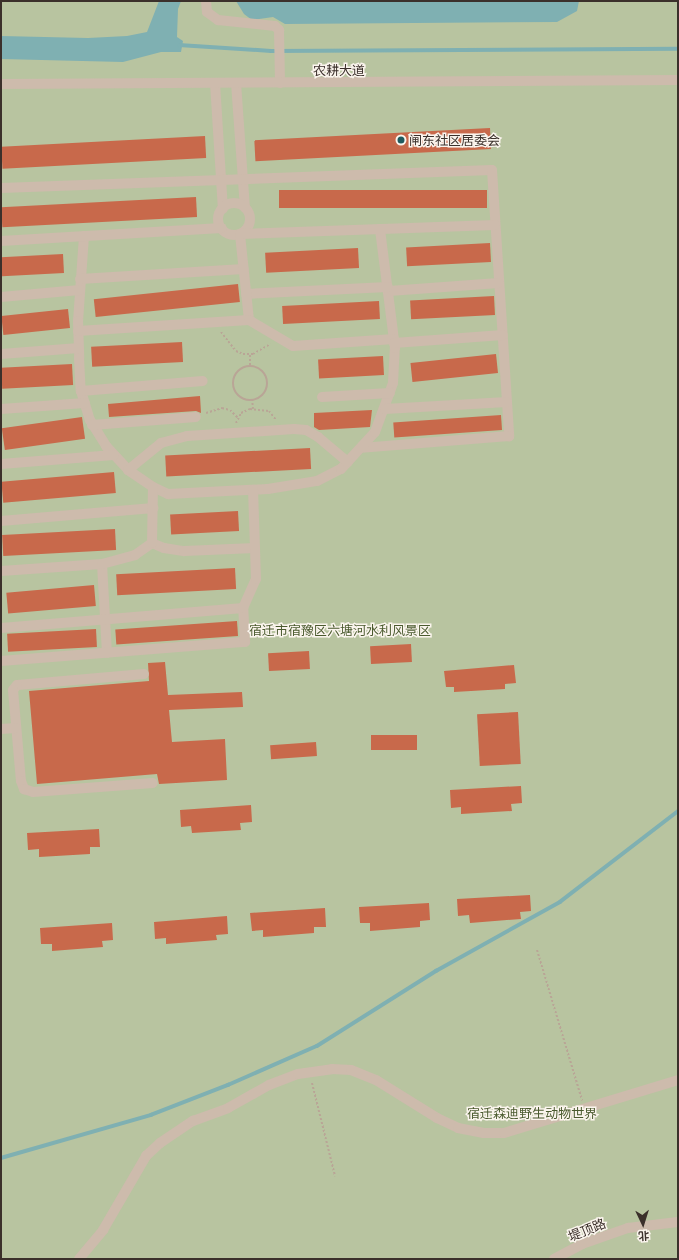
<!DOCTYPE html>
<meta charset="utf-8">
<style>
body{margin:0}
#map{position:relative;width:679px;height:1260px;overflow:hidden;background:#f4ebe1;font-family:Montserrat,"Noto Sans SC",sans-serif}
div>[style]{position:absolute}
.green>*{inset:0;background:#b8c4a0;transform-origin:0 0}
.water>*{inset:0;background:#7fb0b2}
.stream>*{height:3.5px;margin:-1.75px;padding:0 1.75px;transform-origin:1.75px;border-radius:1.75px;background:#7fb0b2}
.building>*{inset:0;background:#c8694b;transform-origin:0 0}
.path>*{height:2px;margin-top:-1px;transform-origin:0;background:repeating-linear-gradient(90deg,#b9a596 0 2px,transparent 0 4px)}
.path>.ring{margin:-1px;padding:0;box-sizing:content-box;background:none;border:2px solid #b9a596;border-radius:50%}
.minor>*{height:10px;margin:-5px;padding:0 5px;transform-origin:5px;border-radius:5px;background:#cdbbac}
.minor>.ring{margin:-5px;padding:0;box-sizing:content-box;background:none;border:10px solid #cdbbac;border-radius:50%}
.dots>*{width:11px;height:11px;translate:-50% -50%;box-sizing:border-box;border:2px solid #fbf5ee;border-radius:50%}
span{translate:-50% -50%;white-space:nowrap;text-align:center;line-height:1.15;-webkit-text-stroke:3px #fbf5ee;paint-order:stroke}
.street-label{font-size:13px;color:#3b302b}
.poi-label{font-size:13px;color:#3b302b}
.left{translate:0 -50%;text-align:left}
.park-label{font-size:13px;color:#4a5a2e}
.frame{position:absolute;inset:0;border:2px solid #3b302b;pointer-events:none}
.north{position:absolute;left:623px;top:1204px;width:40px;height:40px;-webkit-text-stroke:3px #fbf5ee;paint-order:stroke;rotate:176deg;font-size:11px;font-weight:700;line-height:16px;text-align:center;color:#3b302b}
.north::after{content:'';display:block;margin:auto;width:14px;height:18px;background:#3b302b;clip-path:polygon(50% 0,100% 100%,50% 72%,0 100%)}
</style>
<div id="map">
<div class="green">
<div style="left:1px;top:1px;width:677px;height:1258px"></div>
</div>
<div class="water">
<div style="clip-path:polygon(159px 1px,181px 1px,178px 9px,177px 37px,183px 41px,181px 52px,161px 52px,123px 62px,1px 59px,1px 36px,88px 38px,127px 36px,147px 32px)"></div>
<div style="clip-path:polygon(236px 1px,579px 1px,577px 11px,557px 22px,285px 24px,273px 17px,252px 20px,244px 14px)"></div>
</div>
<div class="stream">
<div style="left:179px;top:45px;width:92px;rotate:3.7deg"></div>
<div style="left:271px;top:51px;width:407px;rotate:-0.3deg"></div>
<div style="left:1px;top:1158px;width:156px;rotate:-16deg"></div>
<div style="left:151px;top:1115px;width:83px;rotate:-21.3deg"></div>
<div style="left:228px;top:1085px;width:97px;rotate:-23.7deg"></div>
<div style="left:317px;top:1046px;width:141px;rotate:-32.2deg"></div>
<div style="left:436px;top:971px;width:142px;rotate:-29.1deg"></div>
<div style="left:560px;top:902px;width:149px;rotate:-37.6deg"></div>
</div>
<div class="building">
<div style="left:490px;top:128px;width:21px;height:236px;rotate:87deg"></div>
<div style="left:205px;top:136px;width:22px;height:204px;rotate:87deg"></div>
<div style="left:487px;top:190px;width:18px;height:208px;rotate:90deg"></div>
<div style="left:196px;top:197px;width:20px;height:195px;rotate:87deg"></div>
<div style="left:490px;top:243px;width:19px;height:84px;rotate:87deg"></div>
<div style="left:358px;top:248px;width:20px;height:93px;rotate:87deg"></div>
<div style="left:63px;top:254px;width:19px;height:62px;rotate:87deg"></div>
<div style="left:238px;top:284px;width:18px;height:145px;rotate:84deg"></div>
<div style="left:494px;top:296px;width:19px;height:84px;rotate:87deg"></div>
<div style="left:379px;top:301px;width:18px;height:97px;rotate:87deg"></div>
<div style="left:68px;top:309px;width:19px;height:67px;rotate:84deg"></div>
<div style="left:182px;top:342px;width:20px;height:91px;rotate:87deg"></div>
<div style="left:496px;top:354px;width:19px;height:86px;rotate:84deg"></div>
<div style="left:383px;top:356px;width:19px;height:65px;rotate:87deg"></div>
<div style="left:72px;top:364px;width:21px;height:71px;rotate:87deg"></div>
<div style="clip-path:polygon(200px 396px,201px 413px,196px 411px,109px 417px,108px 404px)"></div>
<div style="clip-path:polygon(372px 410px,370px 427px,319px 430px,314px 427px,314px 413px)"></div>
<div style="left:501px;top:415px;width:15px;height:108px;rotate:86deg"></div>
<div style="left:82px;top:417px;width:22px;height:81px;rotate:82deg"></div>
<div style="left:310px;top:448px;width:21px;height:145px;rotate:87deg"></div>
<div style="left:114px;top:472px;width:21px;height:113px;rotate:85deg"></div>
<div style="left:238px;top:511px;width:20px;height:68px;rotate:87deg"></div>
<div style="left:115px;top:529px;width:21px;height:113px;rotate:87deg"></div>
<div style="left:235px;top:568px;width:21px;height:119px;rotate:87deg"></div>
<div style="left:94px;top:585px;width:21px;height:88px;rotate:85deg"></div>
<div style="left:237px;top:621px;width:15px;height:122px;rotate:86deg"></div>
<div style="left:96px;top:629px;width:18px;height:89px;rotate:87deg"></div>
<div style="left:411px;top:644px;width:18px;height:41px;rotate:87deg"></div>
<div style="left:309px;top:651px;width:18px;height:41px;rotate:87deg"></div>
<div style="clip-path:polygon(165px 662px,168px 695px,242px 692px,243px 707px,169px 710px,172px 742px,225px 739px,227px 780px,159px 784px,157px 774px,37px 784px,29px 691px,149px 681px,148px 663px)"></div>
<div style="clip-path:polygon(514px 665px,516px 683px,505px 684px,505px 689px,454px 692px,454px 687px,446px 687px,444px 671px)"></div>
<div style="left:518px;top:712px;width:52px;height:41px;rotate:87deg"></div>
<div style="left:417px;top:735px;width:15px;height:46px;rotate:90deg"></div>
<div style="left:316px;top:742px;width:14px;height:46px;rotate:86deg"></div>
<div style="clip-path:polygon(521px 786px,522px 803px,511px 804px,512px 811px,461px 814px,461px 807px,451px 808px,450px 790px)"></div>
<div style="clip-path:polygon(251px 805px,252px 822px,240px 823px,241px 830px,192px 833px,191px 826px,181px 827px,180px 810px)"></div>
<div style="clip-path:polygon(99px 829px,100px 847px,90px 847px,90px 854px,39px 857px,39px 849px,28px 850px,27px 833px)"></div>
<div style="clip-path:polygon(530px 895px,531px 911px,520px 912px,521px 919px,470px 923px,469px 915px,458px 916px,457px 899px)"></div>
<div style="clip-path:polygon(429px 903px,430px 920px,420px 921px,420px 927px,370px 931px,370px 923px,360px 923px,359px 907px)"></div>
<div style="clip-path:polygon(325px 908px,326px 927px,314px 927px,314px 933px,263px 937px,263px 930px,252px 931px,250px 913px)"></div>
<div style="clip-path:polygon(227px 916px,228px 934px,216px 935px,217px 940px,166px 944px,166px 938px,155px 939px,154px 922px)"></div>
<div style="clip-path:polygon(112px 923px,113px 940px,102px 941px,103px 947px,52px 951px,52px 944px,41px 944px,40px 928px)"></div>
</div>
<div class="path">
<div style="left:221px;top:332px;width:24px;rotate:52deg"></div>
<div style="left:236px;top:351px;width:8px;rotate:23deg"></div>
<div style="left:243px;top:354px;width:10px"></div>
<div style="left:253px;top:354px;width:20px;rotate:-30deg"></div>
<div style="left:250px;top:355px;width:11px;rotate:90deg"></div>
<div class="ring" style="left:233px;top:366px;width:32px;height:32px"></div>
<div style="left:252px;top:399px;width:10px;rotate:84deg"></div>
<div style="left:206px;top:413px;width:17px;rotate:-17deg"></div>
<div style="left:222px;top:408px;width:8px;rotate:14deg"></div>
<div style="left:230px;top:410px;width:11px;rotate:45deg"></div>
<div style="left:236px;top:423px;width:11px;rotate:-63deg"></div>
<div style="left:241px;top:413px;width:10px;rotate:-24deg"></div>
<div style="left:250px;top:409px;width:19px;rotate:6deg"></div>
<div style="left:269px;top:411px;width:11px;rotate:52deg"></div>
<div style="left:537px;top:950px;width:157px;rotate:73.3deg"></div>
<div style="left:312px;top:1083px;width:96px;rotate:76.1deg"></div>
</div>
<div class="minor">
<div style="left:206px;top:1px;width:11px;rotate:85deg"></div>
<div style="left:207px;top:12px;width:14px;rotate:36deg"></div>
<div style="left:218px;top:20px;width:57px;rotate:6deg"></div>
<div style="left:275px;top:26px;width:6px;rotate:45deg"></div>
<div style="left:279px;top:30px;width:53px;rotate:88.9deg"></div>
<div style="left:215px;top:83px;width:126px;rotate:86.4deg"></div>
<div style="left:236px;top:83px;width:125px;rotate:85.9deg"></div>
<div style="left:1px;top:84px;width:677px;rotate:-0.34deg"></div>
<div style="left:1px;top:188px;width:491px;rotate:-2.1deg"></div>
<div style="left:492px;top:170px;width:267px;rotate:86.3deg"></div>
<div style="left:509px;top:436px;width:148px;rotate:175.4deg"></div>
<div class="ring" style="left:218px;top:203px;width:22px;height:22px"></div>
<div style="left:84px;top:236px;width:85px;rotate:94deg"></div>
<div style="left:78px;top:321px;width:37px;rotate:88deg"></div>
<div style="left:79px;top:358px;width:33px;rotate:87deg"></div>
<div style="left:81px;top:391px;width:30px;rotate:73deg"></div>
<div style="left:90px;top:420px;width:31px;rotate:58deg"></div>
<div style="left:106px;top:446px;width:33px;rotate:47deg"></div>
<div style="left:128px;top:470px;width:30px;rotate:34deg"></div>
<div style="left:153px;top:487px;width:17px;rotate:25deg"></div>
<div style="left:168px;top:494px;width:100px;rotate:-2.9deg"></div>
<div style="left:268px;top:489px;width:50px;rotate:-9.3deg"></div>
<div style="left:317px;top:481px;width:27px;rotate:-27deg"></div>
<div style="left:341px;top:469px;width:50px;rotate:-47.4deg"></div>
<div style="left:375px;top:432px;width:52px;rotate:-69.8deg"></div>
<div style="left:393px;top:383px;width:35px;rotate:-87deg"></div>
<div style="left:395px;top:348px;width:120px;rotate:-97.2deg"></div>
<div style="left:1px;top:241px;width:221px;rotate:-3.4deg"></div>
<div style="left:80px;top:279px;width:164px;rotate:-3.5deg"></div>
<div style="left:389px;top:291px;width:110px;rotate:-4.2deg"></div>
<div style="left:246px;top:294px;width:142px;rotate:-2.8deg"></div>
<div style="left:1px;top:297px;width:79px;rotate:-5.1deg"></div>
<div style="left:249px;top:320px;width:86px;rotate:-96deg"></div>
<div style="left:240px;top:234px;width:255px;rotate:-2deg"></div>
<div style="left:78px;top:331px;width:171px;rotate:-3.7deg"></div>
<div style="left:249px;top:320px;width:51px;rotate:30.6deg"></div>
<div style="left:293px;top:346px;width:101px;rotate:-4deg"></div>
<div style="left:394px;top:343px;width:109px;rotate:-4.2deg"></div>
<div style="left:1px;top:354px;width:78px;rotate:-4.4deg"></div>
<div style="left:81px;top:391px;width:122px;rotate:-4.7deg"></div>
<div style="left:322px;top:397px;width:68px;rotate:-3.4deg"></div>
<div style="left:1px;top:409px;width:84px;rotate:-4.1deg"></div>
<div style="left:385px;top:409px;width:122px;rotate:-3.3deg"></div>
<div style="left:92px;top:425px;width:104px;rotate:-4.4deg"></div>
<div style="left:1px;top:464px;width:113px;rotate:-4.6deg"></div>
<div style="left:128px;top:470px;width:43px;rotate:-39.3deg"></div>
<div style="left:161px;top:443px;width:27px;rotate:-15deg"></div>
<div style="left:187px;top:436px;width:107px;rotate:-3.7deg"></div>
<div style="left:294px;top:429px;width:12px;rotate:5deg"></div>
<div style="left:306px;top:430px;width:14px;rotate:30deg"></div>
<div style="left:318px;top:437px;width:39px;rotate:40deg"></div>
<div style="left:1px;top:521px;width:153px;rotate:-4.9deg"></div>
<div style="left:152px;top:543px;width:13px;rotate:23deg"></div>
<div style="left:164px;top:548px;width:20px;rotate:9deg"></div>
<div style="left:184px;top:551px;width:71px;rotate:-2.4deg"></div>
<div style="left:102px;top:564px;width:89px;rotate:86.8deg"></div>
<div style="left:1px;top:571px;width:101px;rotate:-4deg"></div>
<div style="left:102px;top:564px;width:34px;rotate:-15deg"></div>
<div style="left:135px;top:555px;width:21px;rotate:-35deg"></div>
<div style="left:152px;top:543px;width:56px;rotate:-89deg"></div>
<div style="left:1px;top:628px;width:243px;rotate:-4.7deg"></div>
<div style="left:1px;top:661px;width:245px;rotate:-4.5deg"></div>
<div style="left:245px;top:642px;width:34px;rotate:-93deg"></div>
<div style="left:243px;top:608px;width:32px;rotate:-66deg"></div>
<div style="left:256px;top:579px;width:89px;rotate:-91.9deg"></div>
<div style="left:144px;top:674px;width:127px;rotate:175deg"></div>
<div style="left:17px;top:685px;width:6px;rotate:129deg"></div>
<div style="left:13px;top:690px;width:91px;rotate:85deg"></div>
<div style="left:21px;top:781px;width:9px;rotate:69deg"></div>
<div style="left:24px;top:789px;width:9px;rotate:18deg"></div>
<div style="left:33px;top:792px;width:120px;rotate:-4.3deg"></div>
<div style="left:1px;top:729px;width:15px;rotate:-4deg"></div>
<div style="left:79px;top:1259px;width:38px;rotate:-50deg"></div>
<div style="left:103px;top:1230px;width:86px;rotate:-59.8deg"></div>
<div style="left:146px;top:1156px;width:19px;rotate:-43deg"></div>
<div style="left:160px;top:1143px;width:40px;rotate:-34deg"></div>
<div style="left:193px;top:1121px;width:37px;rotate:-20deg"></div>
<div style="left:228px;top:1108px;width:47px;rotate:-29.3deg"></div>
<div style="left:269px;top:1085px;width:31px;rotate:-21deg"></div>
<div style="left:298px;top:1074px;width:34px;rotate:-8deg"></div>
<div style="left:332px;top:1069px;width:19px;rotate:3deg"></div>
<div style="left:351px;top:1070px;width:27px;rotate:22deg"></div>
<div style="left:376px;top:1080px;width:72px;rotate:31.9deg"></div>
<div style="left:437px;top:1118px;width:23px;rotate:25deg"></div>
<div style="left:458px;top:1128px;width:25px;rotate:11deg"></div>
<div style="left:483px;top:1133px;width:21px"></div>
<div style="left:504px;top:1133px;width:182px;rotate:-16.9deg"></div>
<div style="left:554px;top:1259px;width:32px;rotate:-28deg"></div>
<div style="left:582px;top:1244px;width:49px;rotate:-19.2deg"></div>
<div style="left:628px;top:1228px;width:50px;rotate:-6.8deg"></div>
</div>
<div class="dots">
<div style="left:401px;top:140px;background:#1f5a5e"></div>
</div>
<div class="street-label">
<span style="left:339px;top:70px">农耕大道</span>
<span style="left:587px;top:1230px;rotate:-22deg">堤顶路</span>
</div>
<div class="poi-label">
<span class="left" style="left:409px;top:140px">闸东社区居委会</span>
</div>
<div class="park-label">
<span style="left:340px;top:630px">宿迁市宿豫区六塘河水利风景区</span>
<span style="left:532px;top:1113px">宿迁森迪野生动物世界</span>
</div>
<div class="frame"></div>
<div class="north">北</div>
</div>
